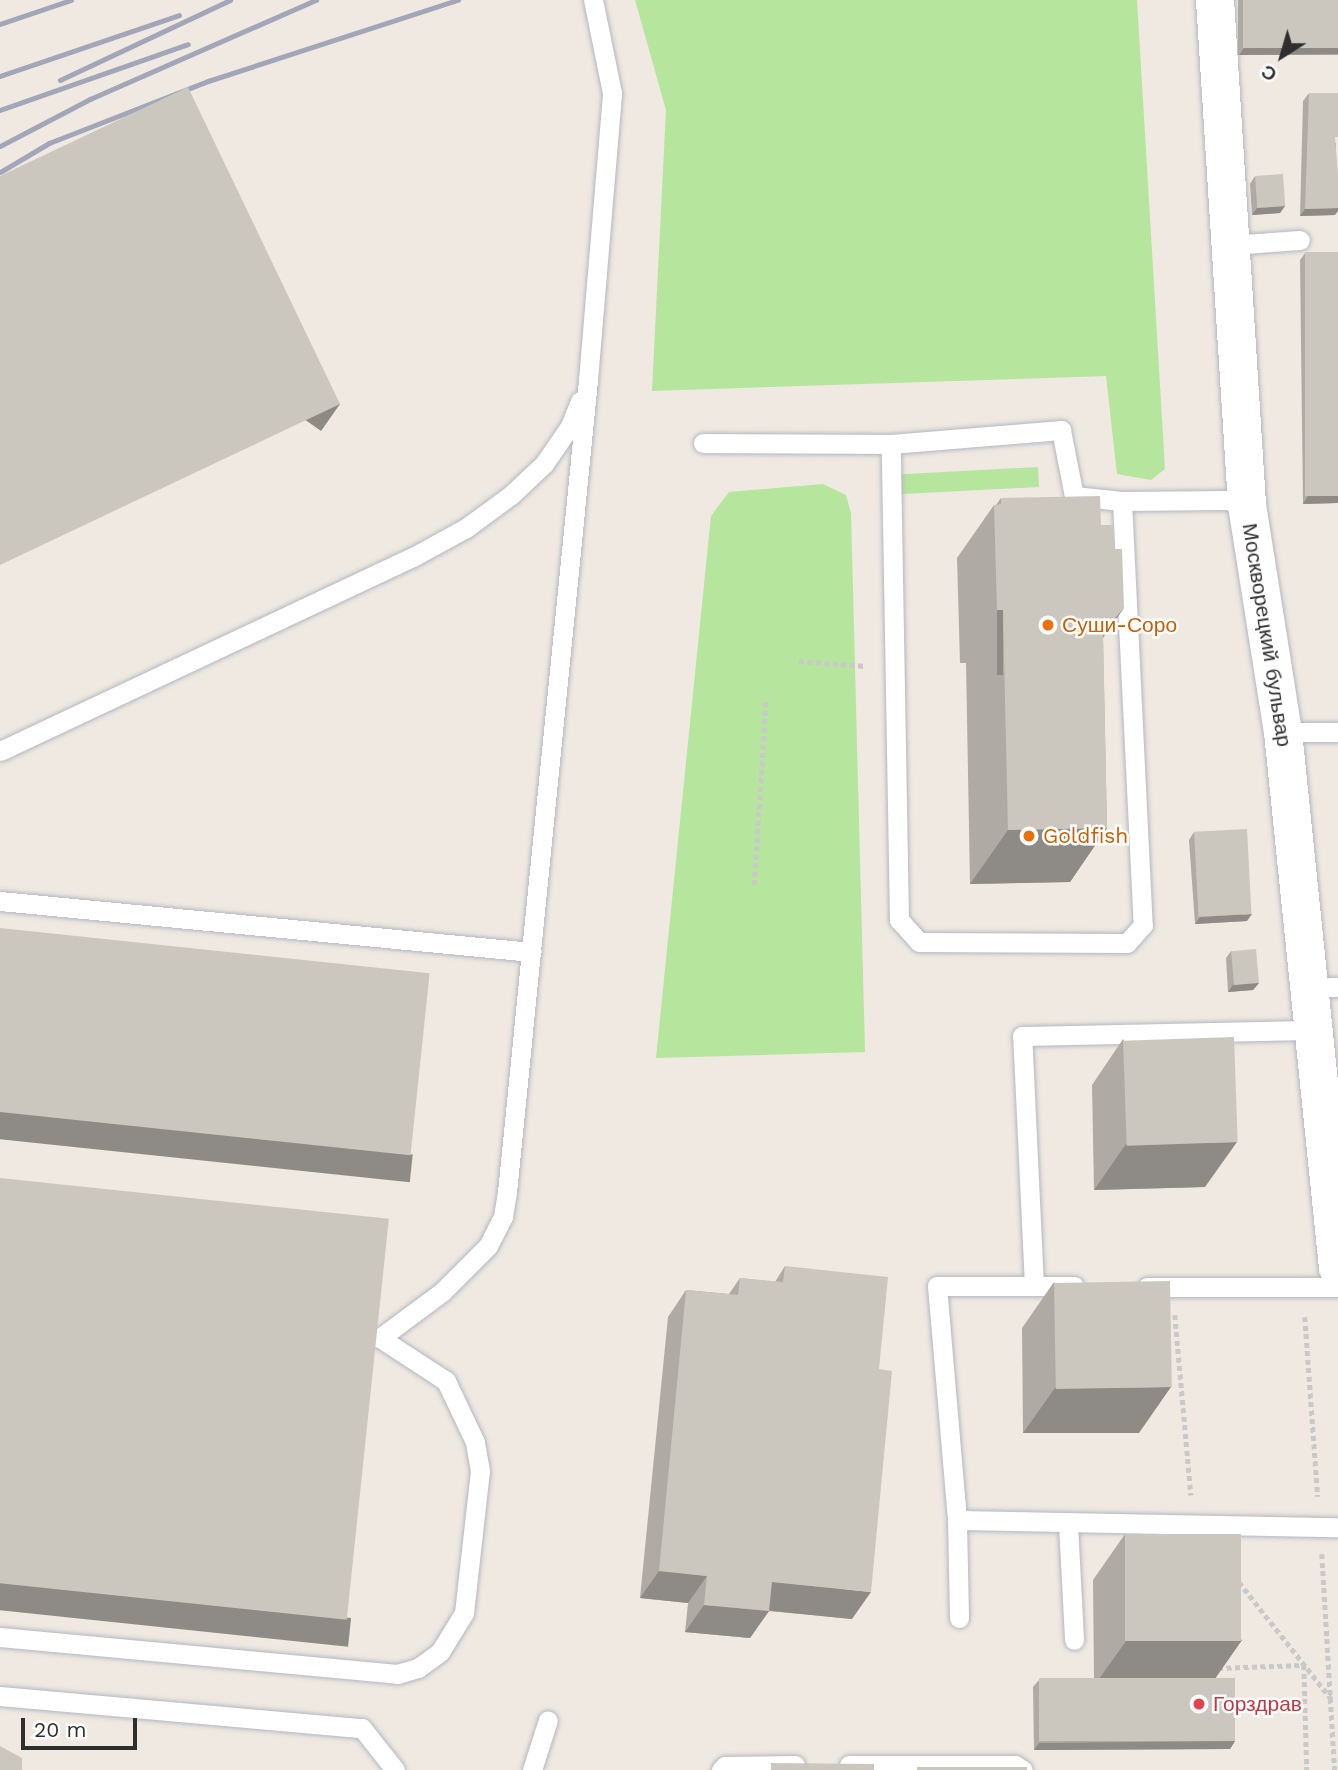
<!DOCTYPE html>
<meta charset="utf-8">
<style>
body{margin:0}
#map{position:relative;width:1338px;height:1770px;overflow:hidden;background:#efe9e1;font-family:"Work Sans",sans-serif}
div>[style]{position:absolute}
.green>*{inset:0;background:#b6e59e;transform-origin:0 0}
.path>*{height:4.5px;margin-top:-2.25px;transform-origin:0;background:repeating-linear-gradient(90deg,#c9c9c9 0 5px,transparent 0 8.5px)}
.roads{filter:drop-shadow(0 0 2px #b4b7c1) drop-shadow(0 0 2px #b4b7c1)}
.service>*{height:19px;margin:-9.5px;padding:0 9.5px;transform-origin:9.5px;border-radius:9.5px;background:#fff}
.minor>*{height:38px;margin:-19px;padding:0 19px;transform-origin:19px;border-radius:19px;background:#fff}
.rail>*{height:5px;margin:-2.5px;padding:0 2.5px;transform-origin:2.5px;border-radius:2.5px;background:#a3a6b8}
.wall>*{inset:0;background:#afaba4;transform-origin:0 0}
.shaded-wall>*{inset:0;background:#8e8b86;transform-origin:0 0}
.building>*{inset:0;background:#cbc7bf;transform-origin:0 0}
.dots>*{width:19px;height:19px;translate:-50% -50%;box-sizing:border-box;border:4px solid #fff;border-radius:50%}
span{translate:-50% -50%;white-space:nowrap;text-align:center;line-height:1.15;-webkit-text-stroke:5px #fff;paint-order:stroke}
.food-label{font-size:21px;color:#c56008}
.left{translate:0 -50%;text-align:left}
.street-label{font-size:21px;color:#2e2e2e}
.health-label{font-size:21px;color:#be3a42}
.north{position:absolute;left:1247px;top:21px;width:70px;height:70px;-webkit-text-stroke:5px #fff;paint-order:stroke;rotate:217deg;font-size:19px;font-weight:700;line-height:28px;text-align:center;color:#2e2e2e}
.north::after{content:'';display:block;margin:auto;width:24px;height:32px;background:#2e2e2e;clip-path:polygon(50% 0,100% 100%,50% 72%,0 100%)}
.scale{position:absolute;left:21px;top:1718px;width:116px;height:32px;box-sizing:border-box;border:4px solid #2e2e2e;border-top:0;padding-left:9px;font-size:21px;line-height:24px;white-space:nowrap;color:#2e2e2e;-webkit-text-stroke:5px #fff;paint-order:stroke}
</style>
<div id="map">
<div class="green">
<div style="clip-path:polygon(635px 0,1137px 0,1165px 469px,1151px 480px,1117px 474px,1106px 376px,652px 391px,666px 110px)"></div>
<div style="left:1038px;top:467px;width:20px;height:141px;rotate:87deg"></div>
<div style="clip-path:polygon(823px 484px,846px 495px,851px 513px,865px 1052px,656px 1058px,711px 516px,729px 492px)"></div>
</div>
<div class="path">
<div style="left:799px;top:661px;width:67px;rotate:4.3deg"></div>
<div style="left:754px;top:885px;width:186px;rotate:-86.3deg"></div>
<div style="left:1175px;top:1315px;width:181px;rotate:84.9deg"></div>
<div style="left:1305px;top:1317px;width:180px;rotate:85.9deg"></div>
<div style="left:1322px;top:1554px;width:216px;rotate:86.6deg"></div>
<div style="left:1239px;top:1582px;width:152px;rotate:51.7deg"></div>
<div style="left:1218px;top:1668px;width:86px;rotate:-2deg"></div>
<div style="left:1304px;top:1665px;width:105px;rotate:88.4deg"></div>
</div>
<div class="roads">
<div class="service">
<div style="left:1230px;top:245px;width:70px;rotate:-4.1deg"></div>
<div style="left:703px;top:443px;width:188px;rotate:0.3deg"></div>
<div style="left:1122px;top:501px;width:425px;rotate:87.2deg"></div>
<div style="left:1143px;top:925px;width:24px;rotate:132deg"></div>
<div style="left:1127px;top:943px;width:208px;rotate:-179.7deg"></div>
<div style="left:919px;top:942px;width:30px;rotate:-132deg"></div>
<div style="left:899px;top:920px;width:476px;rotate:-91deg"></div>
<div style="left:891px;top:444px;width:171px;rotate:-4.7deg"></div>
<div style="left:1061px;top:430px;width:67px;rotate:78.9deg"></div>
<div style="left:1074px;top:496px;width:48px;rotate:5.9deg"></div>
<div style="left:1122px;top:501px;width:105px;rotate:-0.5deg"></div>
<div style="left:1227px;top:500px;width:21px;rotate:14deg"></div>
<div style="left:1283px;top:732px;width:55px"></div>
<div style="left:0;top:751px;width:456px;rotate:-25.2deg"></div>
<div style="left:413px;top:557px;width:60px;rotate:-28.7deg"></div>
<div style="left:466px;top:528px;width:56px;rotate:-36.3deg"></div>
<div style="left:511px;top:495px;width:45px;rotate:-43.2deg"></div>
<div style="left:544px;top:464px;width:46px;rotate:-55.6deg"></div>
<div style="left:570px;top:426px;width:27px;rotate:-68deg"></div>
<div style="left:0;top:901px;width:534px;rotate:5.48deg"></div>
<div style="left:1306px;top:988px;width:32px;rotate:-2deg"></div>
<div style="left:1034px;top:1286px;width:250px;rotate:-92.7deg"></div>
<div style="left:1022px;top:1036px;width:288px;rotate:-1.2deg"></div>
<div style="left:1074px;top:1286px;width:137px;rotate:180deg"></div>
<div style="left:937px;top:1286px;width:235px;rotate:85.1deg"></div>
<div style="left:957px;top:1520px;width:381px;rotate:1.1deg"></div>
<div style="left:1147px;top:1287px;width:191px"></div>
<div style="left:957px;top:1520px;width:98px;rotate:88.8deg"></div>
<div style="left:1068px;top:1524px;width:116px;rotate:87deg"></div>
<div style="left:0;top:1637px;width:399px;rotate:5.3deg"></div>
<div style="left:397px;top:1674px;width:22px;rotate:-16deg"></div>
<div style="left:418px;top:1668px;width:27px;rotate:-36deg"></div>
<div style="left:440px;top:1652px;width:46px;rotate:-58.4deg"></div>
<div style="left:464px;top:1613px;width:143px;rotate:-83.6deg"></div>
<div style="left:480px;top:1471px;width:29px;rotate:-100deg"></div>
<div style="left:475px;top:1442px;width:68px;rotate:-115.4deg"></div>
<div style="left:446px;top:1381px;width:79px;rotate:-146.9deg"></div>
<div style="left:380px;top:1338px;width:77px;rotate:-36.6deg"></div>
<div style="left:442px;top:1292px;width:65px;rotate:-45deg"></div>
<div style="left:488px;top:1246px;width:33px;rotate:-63deg"></div>
<div style="left:503px;top:1217px;width:25px;rotate:-81deg"></div>
<div style="left:507px;top:1192px;width:816px;rotate:-84.3deg"></div>
<div style="left:588px;top:380px;width:288px;rotate:-85.2deg"></div>
<div style="left:612px;top:93px;width:95px;rotate:-101.5deg"></div>
<div style="left:0;top:1696px;width:363px;rotate:5.1deg"></div>
<div style="left:362px;top:1728px;width:53px;rotate:51.8deg"></div>
<div style="left:849px;top:1765px;width:166px"></div>
<div style="left:1015px;top:1765px;width:9px;rotate:32deg"></div>
<div style="left:532px;top:1770px;width:52px;rotate:-72.3deg"></div>
<div style="left:721px;top:1770px;width:6px;rotate:-45deg"></div>
<div style="left:725px;top:1766px;width:70px;rotate:-0.8deg"></div>
</div>
<div class="minor">
<div style="left:1215px;top:0;width:506px;rotate:86.37deg"></div>
<div style="left:1247px;top:505px;width:230px;rotate:81deg"></div>
<div style="left:1283px;top:732px;width:539px;rotate:84.14deg"></div>
</div>
</div>
<div class="rail">
<div style="left:0;top:24px;width:75px;rotate:-18.7deg"></div>
<div style="left:0;top:76px;width:189px;rotate:-18.8deg"></div>
<div style="left:60px;top:80px;width:188px;rotate:-25.2deg"></div>
<div style="left:0;top:110px;width:199px;rotate:-19.3deg"></div>
<div style="left:0;top:146px;width:102px;rotate:-27.6deg"></div>
<div style="left:90px;top:99px;width:247px;rotate:-23.7deg"></div>
<div style="left:0;top:172px;width:57px;rotate:-30.6deg"></div>
<div style="left:49px;top:143px;width:171px;rotate:-21.3deg"></div>
<div style="left:208px;top:81px;width:263px;rotate:-18deg"></div>
</div>
<div class="wall">
<div style="left:1238px;top:0;width:100px;height:55px"></div>
<div style="clip-path:polygon(1309px 93px,1336px 144px,1335px 215px,1300px 216px,1303px 101px)"></div>
<div style="clip-path:polygon(1255px 176px,1285px 206px,1280px 213px,1252px 215px,1250px 184px)"></div>
<div style="clip-path:polygon(1338px 252px,1338px 503px,1303px 504px,1300px 260px,1305px 253px)"></div>
<div style="clip-path:polygon(1001px 498px,1101px 525px,1114px 549px,1124px 608px,1103px 638px,1107px 828px,1070px 882px,970px 884px,966px 663px,960px 663px,957px 558px,994px 505px,996px 505px)"></div>
<div style="clip-path:polygon(1194px 832px,1247px 921px,1195px 924px,1189px 840px)"></div>
<div style="clip-path:polygon(1231px 951px,1259px 983px,1253px 990px,1228px 992px,1226px 958px)"></div>
<div style="clip-path:polygon(1123px 1039px,1205px 1187px,1094px 1190px,1092px 1085px)"></div>
<div style="clip-path:polygon(785px 1266px,852px 1619px,769px 1611px,750px 1638px,685px 1632px,688px 1603px,640px 1598px,668px 1317px,686px 1290px,729px 1294px,740px 1278px,775px 1282px)"></div>
<div style="clip-path:polygon(1054px 1282px,1139px 1433px,1023px 1433px,1022px 1328px)"></div>
<div style="clip-path:polygon(1125px 1534px,1242px 1640px,1215px 1678px,1235px 1741px,1230px 1749px,1034px 1750px,1033px 1687px,1039px 1680px,1094px 1679px,1093px 1580px)"></div>
</div>
<div class="shaded-wall">
<div style="clip-path:polygon(1338px 46px,1338px 54px,1239px 55px,1244px 48px)"></div>
<div style="clip-path:polygon(1285px 206px,1280px 213px,1252px 215px,1257px 208px)"></div>
<div style="clip-path:polygon(1338px 208px,1338px 211px,1335px 215px,1300px 216px,1305px 209px)"></div>
<div style="left:340px;top:404px;width:33px;height:376px;rotate:125deg"></div>
<div style="clip-path:polygon(1308px 496px,1338px 496px,1338px 503px,1303px 504px)"></div>
<div style="clip-path:polygon(1124px 608px,1086px 661px,1103px 632px)"></div>
<div style="left:997px;top:610px;width:6px;height:65px"></div>
<div style="clip-path:polygon(1107px 828px,1070px 882px,970px 884px,1008px 830px)"></div>
<div style="clip-path:polygon(1252px 914px,1247px 921px,1195px 924px,1200px 917px)"></div>
<div style="clip-path:polygon(1259px 983px,1253px 990px,1228px 992px,1233px 985px)"></div>
<div style="left:0;top:1111px;width:415px;height:28px;rotate:6deg"></div>
<div style="clip-path:polygon(1237px 1142px,1205px 1187px,1094px 1190px,1126px 1144px)"></div>
<div style="clip-path:polygon(1171px 1387px,1139px 1433px,1023px 1433px,1055px 1388px)"></div>
<div style="clip-path:polygon(659px 1571px,707px 1576px,688px 1603px,640px 1598px)"></div>
<div style="left:0;top:1581px;width:353px;height:29px;rotate:6deg"></div>
<div style="clip-path:polygon(772px 1582px,871px 1592px,852px 1619px,753px 1609px)"></div>
<div style="clip-path:polygon(704px 1605px,769px 1611px,750px 1638px,685px 1632px)"></div>
<div style="clip-path:polygon(1242px 1640px,1210px 1686px,1094px 1686px,1126px 1641px)"></div>
<div style="clip-path:polygon(1235px 1741px,1230px 1749px,1034px 1750px,1039px 1743px)"></div>
</div>
<div class="building">
<div style="left:1243px;top:0;width:95px;height:48px"></div>
<div style="clip-path:polygon(188px 87px,340px 404px,0 565px,0 176px)"></div>
<div style="clip-path:polygon(1309px 93px,1338px 93px,1338px 137px,1335px 137px,1338px 175px,1338px 208px,1305px 209px)"></div>
<div style="left:1283px;top:174px;width:32px;height:28px;rotate:86deg"></div>
<div style="left:1338px;top:252px;width:244px;height:33px;rotate:90deg"></div>
<div style="clip-path:polygon(1100px 496px,1101px 525px,1113px 525px,1114px 549px,1122px 549px,1124px 608px,1103px 632px,1107px 828px,1008px 830px,1003px 610px,997px 610px,994px 505px,1001px 504px,1001px 498px)"></div>
<div style="left:1247px;top:829px;width:85px;height:53px;rotate:87deg"></div>
<div style="left:0;top:928px;width:432px;height:183px;rotate:6deg"></div>
<div style="left:1256px;top:949px;width:34px;height:25px;rotate:85deg"></div>
<div style="left:1234px;top:1037px;width:105px;height:111px;rotate:88deg"></div>
<div style="left:0;top:1178px;width:391px;height:403px;rotate:6deg"></div>
<div style="clip-path:polygon(785px 1266px,888px 1277px,879px 1369px,892px 1371px,871px 1592px,772px 1582px,769px 1611px,704px 1605px,707px 1576px,659px 1571px,686px 1290px,738px 1295px,740px 1278px,783px 1282px)"></div>
<div style="left:1170px;top:1281px;width:106px;height:116px;rotate:89deg"></div>
<div style="left:1125px;top:1534px;width:116px;height:107px"></div>
<div style="left:1235px;top:1678px;width:63px;height:196px;rotate:90deg"></div>
<div style="clip-path:polygon(0 1746px,22px 1758px,22px 1770px,0 1770px)"></div>
<div style="clip-path:polygon(771px 1763px,874px 1764px,874px 1770px,771px 1770px)"></div>
<div style="left:917px;top:1767px;width:110px;height:3px"></div>
</div>
<div class="dots">
<div style="left:1048px;top:625px;background:#e8710a"></div>
<div style="left:1029px;top:836px;background:#e8710a"></div>
<div style="left:1199px;top:1704px;background:#e0444e"></div>
</div>
<div class="food-label">
<span class="left" style="left:1062px;top:625px">Суши-Соро</span>
<span class="left" style="left:1043px;top:836px">Goldfish</span>
</div>
<div class="street-label">
<span style="left:1267px;top:635px;rotate:81deg">Москворецкий бульвар</span>
</div>
<div class="health-label">
<span class="left" style="left:1213px;top:1704px">Горздрав</span>
</div>
<div class="north">С</div>
<div class="scale">20 m</div>
</div>
